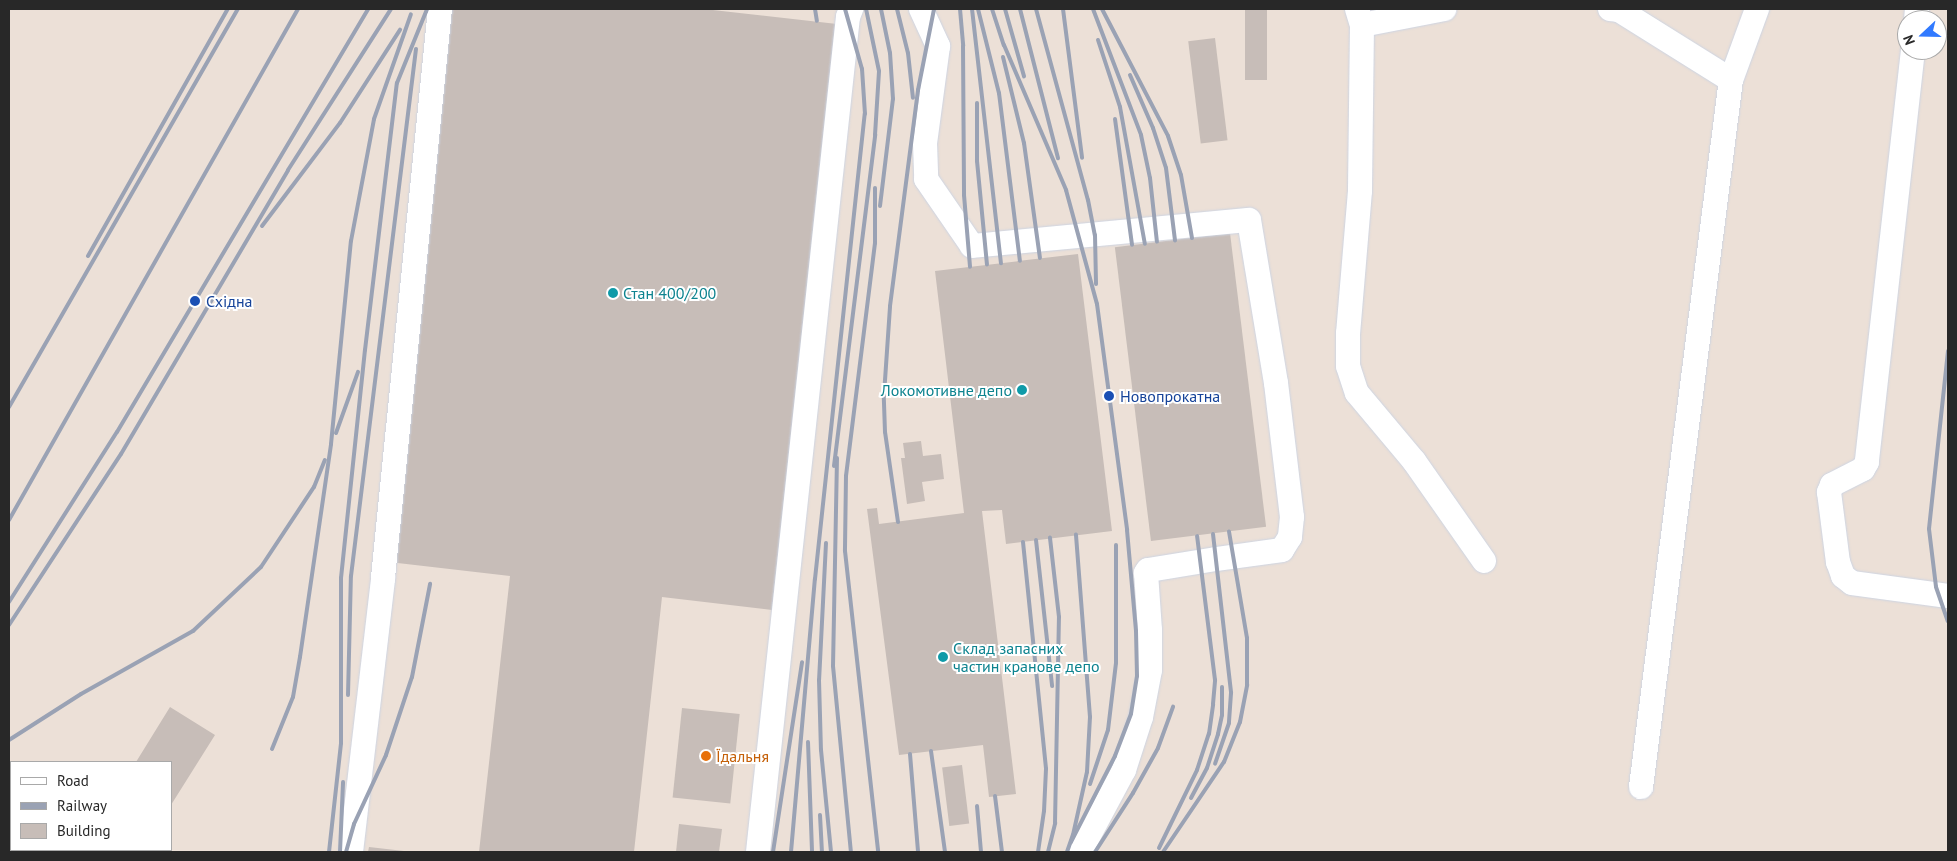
<!DOCTYPE html>
<meta charset="utf-8">
<style>
body{margin:0}
#map{position:relative;width:1957px;height:861px;overflow:hidden;background:#ece0d7;font-family:"PT Sans",sans-serif}
div>[style]{position:absolute}
.building>*{inset:0;background:#c7bdb8;transform-origin:0 0}
.roads{filter:drop-shadow(0 0 1px #cdd4e2) drop-shadow(0 0 1px #cdd4e2)}
.minor>*{height:24px;margin:-12px;padding:0 12px;transform-origin:12px;border-radius:12px;background:#fff}
.rail>*{height:4px;margin:-2px;padding:0 2px;transform-origin:2px;border-radius:2px;background:#9aa2b4}
.dots>*{width:14px;height:14px;translate:-50% -50%;box-sizing:border-box;border:2px solid #fff;border-radius:50%}
span{translate:-50% -50%;white-space:nowrap;text-align:center;line-height:1.15;-webkit-text-stroke:4px #fff;paint-order:stroke}
.culture-label{font-size:16px;color:#0d838f}
.left{translate:0 -50%;text-align:left}
.right{translate:-100% -50%;text-align:right}
.transit-label{font-size:16px;color:#164399}
.food-label{font-size:16px;color:#c56008}
.frame{position:absolute;inset:0;border:10px solid #282828;pointer-events:none}
.legend{position:absolute;left:10px;top:761px;width:162px;height:90px;box-sizing:border-box;background:#fff;border:1px solid #a9a9a9;margin:0;padding:6px 9px;list-style:none;font-size:15px;color:#282828}
.legend li{display:flex;align-items:center;gap:10px;height:25px}
.legend b{width:25px;border:1px solid #a9a9a9}
.north{position:absolute;left:1897px;top:10px;width:50px;height:50px;box-sizing:border-box;background:#fff;border:1px solid #a9a9a9;border-radius:50%;rotate:249deg;font-size:14px;font-weight:700;line-height:20px;text-align:center;color:#282828}
.north::after{content:'';display:block;margin:auto;width:18px;height:22px;background:#317aff;clip-path:polygon(50% 0,100% 100%,50% 72%,0 100%)}
</style>
<div id="map">
<div class="building">
<div style="clip-path:polygon(450px 9px,704px 9px,837px 24px,772px 610px,662px 597px,634px 852px,479px 852px,510px 576px,389px 562px)"></div>
<div style="left:1245px;top:9px;width:22px;height:71px"></div>
<div style="left:1215px;top:38px;width:103px;height:27px;rotate:83deg"></div>
<div style="left:1230px;top:233px;width:296px;height:116px;rotate:83deg"></div>
<div style="clip-path:polygon(1078px 254px,1112px 531px,1006px 544px,1002px 510px,982px 511px,1016px 794px,989px 797px,983px 745px,899px 755px,867px 509px,877px 508px,879px 524px,964px 513px,935px 271px)"></div>
<div style="clip-path:polygon(921px 441px,923px 456px,941px 454px,944px 479px,922px 482px,925px 501px,907px 504px,901px 458px,905px 458px,903px 443px)"></div>
<div style="clip-path:polygon(170px 707px,215px 735px,171px 805px,171px 762px,136px 762px)"></div>
<div style="left:682px;top:708px;width:58px;height:90px;rotate:6deg"></div>
<div style="left:962px;top:765px;width:59px;height:20px;rotate:83deg"></div>
<div style="clip-path:polygon(679px 824px,722px 829px,719px 852px,676px 852px)"></div>
<div style="clip-path:polygon(369px 847px,404px 851px,404px 852px,368px 852px)"></div>
</div>
<div class="roads">
<div class="minor">
<div style="left:921px;top:9px;width:41px;rotate:65.3deg"></div>
<div style="left:938px;top:46px;width:98px;rotate:97.6deg"></div>
<div style="left:925px;top:143px;width:36px;rotate:88deg"></div>
<div style="left:926px;top:179px;width:81px;rotate:55.5deg"></div>
<div style="left:972px;top:246px;width:278px;rotate:-5.4deg"></div>
<div style="left:1249px;top:220px;width:165px;rotate:80.6deg"></div>
<div style="left:1276px;top:383px;width:135px;rotate:83.2deg"></div>
<div style="left:1292px;top:517px;width:20px;rotate:96deg"></div>
<div style="left:1290px;top:537px;width:15px;rotate:122deg"></div>
<div style="left:1282px;top:550px;width:67px;rotate:172.2deg"></div>
<div style="left:1216px;top:559px;width:69px;rotate:170.8deg"></div>
<div style="left:1148px;top:570px;width:4px;rotate:124deg"></div>
<div style="left:1146px;top:573px;width:57px;rotate:86deg"></div>
<div style="left:1150px;top:630px;width:40px;rotate:90deg"></div>
<div style="left:1150px;top:670px;width:48px;rotate:100.8deg"></div>
<div style="left:1141px;top:717px;width:56px;rotate:107.8deg"></div>
<div style="left:1124px;top:770px;width:93px;rotate:118.2deg"></div>
<div style="left:1357px;top:9px;width:17px;rotate:73deg"></div>
<div style="left:1362px;top:25px;width:166px;rotate:90.7deg"></div>
<div style="left:1360px;top:191px;width:143px;rotate:94.8deg"></div>
<div style="left:1348px;top:333px;width:33px;rotate:90deg"></div>
<div style="left:1348px;top:366px;width:28px;rotate:72deg"></div>
<div style="left:1357px;top:393px;width:89px;rotate:50deg"></div>
<div style="left:1414px;top:461px;width:122px;rotate:55deg"></div>
<div style="left:1610px;top:9px;width:9px;rotate:6deg"></div>
<div style="left:1619px;top:10px;width:132px;rotate:32deg"></div>
<div style="left:1916px;top:20px;width:11px;rotate:-85deg"></div>
<div style="left:1362px;top:25px;width:84px;rotate:-11deg"></div>
<div style="left:1913px;top:50px;width:415px;rotate:96.4deg"></div>
<div style="left:1867px;top:462px;width:8px;rotate:120deg"></div>
<div style="left:1863px;top:469px;width:35px;rotate:153deg"></div>
<div style="left:1832px;top:485px;width:8px;rotate:113deg"></div>
<div style="left:1829px;top:492px;width:71px;rotate:82.7deg"></div>
<div style="left:1838px;top:562px;width:15px;rotate:70deg"></div>
<div style="left:1843px;top:576px;width:11px;rotate:38deg"></div>
<div style="left:1852px;top:583px;width:97px;rotate:7.7deg"></div>
<div style="left:1641px;top:787px;width:713px;rotate:-82.75deg"></div>
<div style="left:1731px;top:80px;width:76px;rotate:-69.9deg"></div>
<div style="left:351px;top:852px;width:276px;rotate:-83.3deg"></div>
<div style="left:383px;top:578px;width:572px;rotate:-84.28deg"></div>
<div style="left:758px;top:852px;width:840px;rotate:-83.85deg"></div>
<div style="left:848px;top:17px;width:9px;rotate:-69deg"></div>
</div>
</div>
<div class="rail">
<div style="left:815px;top:9px;width:12px;rotate:81deg"></div>
<div style="left:897px;top:9px;width:45px;rotate:76deg"></div>
<div style="left:908px;top:53px;width:45px;rotate:83.7deg"></div>
<div style="left:960px;top:9px;width:37px;rotate:85deg"></div>
<div style="left:963px;top:46px;width:149px;rotate:89.6deg"></div>
<div style="left:964px;top:195px;width:72px;rotate:85.2deg"></div>
<div style="left:972px;top:9px;width:256px;rotate:83.5deg"></div>
<div style="left:978px;top:9px;width:87px;rotate:76deg"></div>
<div style="left:999px;top:93px;width:169px;rotate:82.9deg"></div>
<div style="left:992px;top:9px;width:38px;rotate:72deg"></div>
<div style="left:1004px;top:45px;width:158px;rotate:66.8deg"></div>
<div style="left:1066px;top:190px;width:118px;rotate:74.8deg"></div>
<div style="left:1097px;top:304px;width:228px;rotate:82.4deg"></div>
<div style="left:1127px;top:530px;width:101px;rotate:84.9deg"></div>
<div style="left:1136px;top:631px;width:45px;rotate:88.7deg"></div>
<div style="left:1137px;top:676px;width:38px;rotate:99deg"></div>
<div style="left:1131px;top:714px;width:45px;rotate:110.9deg"></div>
<div style="left:1115px;top:756px;width:97px;rotate:117.1deg"></div>
<div style="left:1005px;top:9px;width:70px;rotate:74.2deg"></div>
<div style="left:1020px;top:9px;width:154px;rotate:75.7deg"></div>
<div style="left:1036px;top:9px;width:198px;rotate:74.8deg"></div>
<div style="left:1088px;top:200px;width:36px;rotate:79deg"></div>
<div style="left:1095px;top:235px;width:49px;rotate:88.8deg"></div>
<div style="left:1063px;top:9px;width:150px;rotate:82.7deg"></div>
<div style="left:1093px;top:9px;width:135px;rotate:69.1deg"></div>
<div style="left:1141px;top:135px;width:44px;rotate:78.2deg"></div>
<div style="left:1150px;top:178px;width:64px;rotate:83.8deg"></div>
<div style="left:1102px;top:9px;width:143px;rotate:62.5deg"></div>
<div style="left:1168px;top:136px;width:41px;rotate:71.6deg"></div>
<div style="left:1181px;top:175px;width:64px;rotate:80.1deg"></div>
<div style="left:1098px;top:40px;width:71px;rotate:71.8deg"></div>
<div style="left:1120px;top:107px;width:139px;rotate:79.7deg"></div>
<div style="left:1003px;top:57px;width:89px;rotate:76.3deg"></div>
<div style="left:1024px;top:143px;width:116px;rotate:82.1deg"></div>
<div style="left:1130px;top:75px;width:58px;rotate:66.5deg"></div>
<div style="left:1153px;top:128px;width:42px;rotate:72deg"></div>
<div style="left:1166px;top:168px;width:73px;rotate:82.9deg"></div>
<div style="left:977px;top:103px;width:58px;rotate:90deg"></div>
<div style="left:977px;top:161px;width:104px;rotate:84.5deg"></div>
<div style="left:1115px;top:119px;width:127px;rotate:82.3deg"></div>
<div style="left:875px;top:188px;width:55px;rotate:90deg"></div>
<div style="left:875px;top:243px;width:235px;rotate:97.1deg"></div>
<div style="left:846px;top:476px;width:75px;rotate:90.8deg"></div>
<div style="left:845px;top:551px;width:303px;rotate:83.7deg"></div>
<div style="left:880px;top:206px;width:108px;rotate:-83.1deg"></div>
<div style="left:893px;top:99px;width:46px;rotate:-93.7deg"></div>
<div style="left:890px;top:53px;width:45px;rotate:-101.6deg"></div>
<div style="left:262px;top:226px;width:129px;rotate:-52.9deg"></div>
<div style="left:340px;top:123px;width:111px;rotate:-57.2deg"></div>
<div style="left:88px;top:256px;width:284px;rotate:-60.5deg"></div>
<div style="left:1948px;top:351px;width:179px;rotate:96.1deg"></div>
<div style="left:1929px;top:529px;width:58px;rotate:83.1deg"></div>
<div style="left:1936px;top:587px;width:36px;rotate:71deg"></div>
<div style="left:9px;top:407px;width:459px;rotate:-60.1deg"></div>
<div style="left:336px;top:433px;width:65px;rotate:-70.2deg"></div>
<div style="left:837px;top:458px;width:208px;rotate:91.1deg"></div>
<div style="left:833px;top:666px;width:187px;rotate:84.5deg"></div>
<div style="left:834px;top:466px;width:334px;rotate:-82.9deg"></div>
<div style="left:875px;top:135px;width:64px;rotate:-86.4deg"></div>
<div style="left:879px;top:71px;width:63px;rotate:-101.8deg"></div>
<div style="left:9px;top:520px;width:587px;rotate:-60.51deg"></div>
<div style="left:898px;top:522px;width:91px;rotate:-98.2deg"></div>
<div style="left:885px;top:432px;width:37px;rotate:-92deg"></div>
<div style="left:884px;top:395px;width:89px;rotate:-86.1deg"></div>
<div style="left:890px;top:306px;width:218px;rotate:-82.6deg"></div>
<div style="left:918px;top:90px;width:83px;rotate:-78.8deg"></div>
<div style="left:1213px;top:534px;width:160px;rotate:83.5deg"></div>
<div style="left:1231px;top:693px;width:30px;rotate:94deg"></div>
<div style="left:1229px;top:723px;width:43px;rotate:108.9deg"></div>
<div style="left:1036px;top:540px;width:147px;rotate:83.7deg"></div>
<div style="left:1023px;top:542px;width:228px;rotate:84.2deg"></div>
<div style="left:1046px;top:769px;width:42px;rotate:92.7deg"></div>
<div style="left:1044px;top:811px;width:41px;rotate:98.3deg"></div>
<div style="left:826px;top:543px;width:137px;rotate:92.9deg"></div>
<div style="left:819px;top:680px;width:70px;rotate:88.4deg"></div>
<div style="left:821px;top:750px;width:102px;rotate:84.4deg"></div>
<div style="left:9px;top:602px;width:201px;rotate:-57.6deg"></div>
<div style="left:117px;top:432px;width:492px;rotate:-59.3deg"></div>
<div style="left:9px;top:625px;width:204px;rotate:-56.8deg"></div>
<div style="left:121px;top:454px;width:329px;rotate:-59.5deg"></div>
<div style="left:288px;top:170px;width:191px;rotate:-57.4deg"></div>
<div style="left:348px;top:695px;width:119px;rotate:-88.6deg"></div>
<div style="left:351px;top:576px;width:531px;rotate:-82.97deg"></div>
<div style="left:9px;top:740px;width:85px;rotate:-32.6deg"></div>
<div style="left:81px;top:694px;width:129px;rotate:-29.4deg"></div>
<div style="left:193px;top:631px;width:93px;rotate:-43.3deg"></div>
<div style="left:261px;top:567px;width:96px;rotate:-56.5deg"></div>
<div style="left:314px;top:487px;width:29px;rotate:-68deg"></div>
<div style="left:808px;top:742px;width:110px;rotate:87.9deg"></div>
<div style="left:272px;top:749px;width:56px;rotate:-68deg"></div>
<div style="left:293px;top:697px;width:41px;rotate:-80.1deg"></div>
<div style="left:300px;top:657px;width:215px;rotate:-81.7deg"></div>
<div style="left:331px;top:444px;width:204px;rotate:-84.4deg"></div>
<div style="left:351px;top:241px;width:124px;rotate:-79.3deg"></div>
<div style="left:374px;top:119px;width:111px;rotate:-70.6deg"></div>
<div style="left:931px;top:751px;width:102px;rotate:82.1deg"></div>
<div style="left:910px;top:754px;width:98px;rotate:85.3deg"></div>
<div style="left:1090px;top:784px;width:57px;rotate:-71.6deg"></div>
<div style="left:1108px;top:730px;width:67px;rotate:-83.2deg"></div>
<div style="left:1116px;top:663px;width:118px;rotate:-90deg"></div>
<div style="left:995px;top:796px;width:56px;rotate:82.9deg"></div>
<div style="left:1191px;top:798px;width:34px;rotate:-62deg"></div>
<div style="left:1207px;top:768px;width:36px;rotate:-72deg"></div>
<div style="left:1218px;top:734px;width:19px;rotate:-78deg"></div>
<div style="left:1222px;top:715px;width:28px;rotate:-90deg"></div>
<div style="left:977px;top:806px;width:46px;rotate:85deg"></div>
<div style="left:820px;top:815px;width:37px;rotate:87deg"></div>
<div style="left:1159px;top:848px;width:87px;rotate:-64deg"></div>
<div style="left:1197px;top:770px;width:38px;rotate:-72deg"></div>
<div style="left:1209px;top:734px;width:30px;rotate:-82deg"></div>
<div style="left:1213px;top:704px;width:24px;rotate:-85deg"></div>
<div style="left:1215px;top:680px;width:145px;rotate:-97.1deg"></div>
<div style="left:329px;top:852px;width:110px;rotate:-83.7deg"></div>
<div style="left:341px;top:743px;width:165px;rotate:-90deg"></div>
<div style="left:341px;top:578px;width:229px;rotate:-84deg"></div>
<div style="left:365px;top:350px;width:269px;rotate:-83.2deg"></div>
<div style="left:397px;top:83px;width:80px;rotate:-67.9deg"></div>
<div style="left:340px;top:852px;width:70px;rotate:-87.5deg"></div>
<div style="left:346px;top:852px;width:29px;rotate:-74deg"></div>
<div style="left:354px;top:824px;width:76px;rotate:-65.1deg"></div>
<div style="left:386px;top:755px;width:82px;rotate:-71.6deg"></div>
<div style="left:412px;top:677px;width:95px;rotate:-79deg"></div>
<div style="left:773px;top:852px;width:192px;rotate:-81.3deg"></div>
<div style="left:791px;top:852px;width:274px;rotate:-85deg"></div>
<div style="left:815px;top:579px;width:468px;rotate:-83.9deg"></div>
<div style="left:865px;top:114px;width:45px;rotate:-93.8deg"></div>
<div style="left:862px;top:69px;width:62px;rotate:-105.8deg"></div>
<div style="left:1048px;top:852px;width:30px;rotate:-76deg"></div>
<div style="left:1055px;top:823px;width:206px;rotate:-88.9deg"></div>
<div style="left:1059px;top:617px;width:80px;rotate:-96.5deg"></div>
<div style="left:1067px;top:852px;width:18px;rotate:-71deg"></div>
<div style="left:1073px;top:835px;width:65px;rotate:-77.5deg"></div>
<div style="left:1087px;top:772px;width:55px;rotate:-86.9deg"></div>
<div style="left:1090px;top:717px;width:183px;rotate:-94.4deg"></div>
<div style="left:1095px;top:852px;width:70px;rotate:-57.2deg"></div>
<div style="left:1133px;top:793px;width:51px;rotate:-60.9deg"></div>
<div style="left:1158px;top:748px;width:44px;rotate:-69.9deg"></div>
<div style="left:1163px;top:852px;width:109px;rotate:-55.9deg"></div>
<div style="left:1224px;top:762px;width:43px;rotate:-68.2deg"></div>
<div style="left:1240px;top:722px;width:38px;rotate:-79deg"></div>
<div style="left:1247px;top:685px;width:47px;rotate:-90deg"></div>
<div style="left:1247px;top:638px;width:108px;rotate:-99.6deg"></div>
</div>
<div class="dots">
<div style="left:613px;top:293px;background:#0f9aa8"></div>
<div style="left:195px;top:301px;background:#1a4fb4"></div>
<div style="left:1022px;top:390px;background:#0f9aa8"></div>
<div style="left:1109px;top:396px;background:#1a4fb4"></div>
<div style="left:943px;top:657px;background:#0f9aa8"></div>
<div style="left:706px;top:756px;background:#e8710a"></div>
</div>
<div class="culture-label">
<span class="left" style="left:623px;top:293px">Стан 400/200</span>
<span class="right" style="left:1012px;top:390px">Локомотивне депо</span>
<span class="left" style="left:953px;top:657px">Склад запасних<br>частин кранове депо</span>
</div>
<div class="transit-label">
<span class="left" style="left:206px;top:301px">Східна</span>
<span class="left" style="left:1120px;top:396px">Новопрокатна</span>
</div>
<div class="food-label">
<span class="left" style="left:716px;top:756px">Їдальня</span>
</div>
<div class="frame"></div>
<ul class="legend">
<li><b style="height:6px;background:#fff"></b>Road</li>
<li><b style="height:6px;background:#9aa2b4"></b>Railway</li>
<li><b style="height:14px;background:#c7bdb8"></b>Building</li>
</ul>
<div class="north">N</div>
</div>
